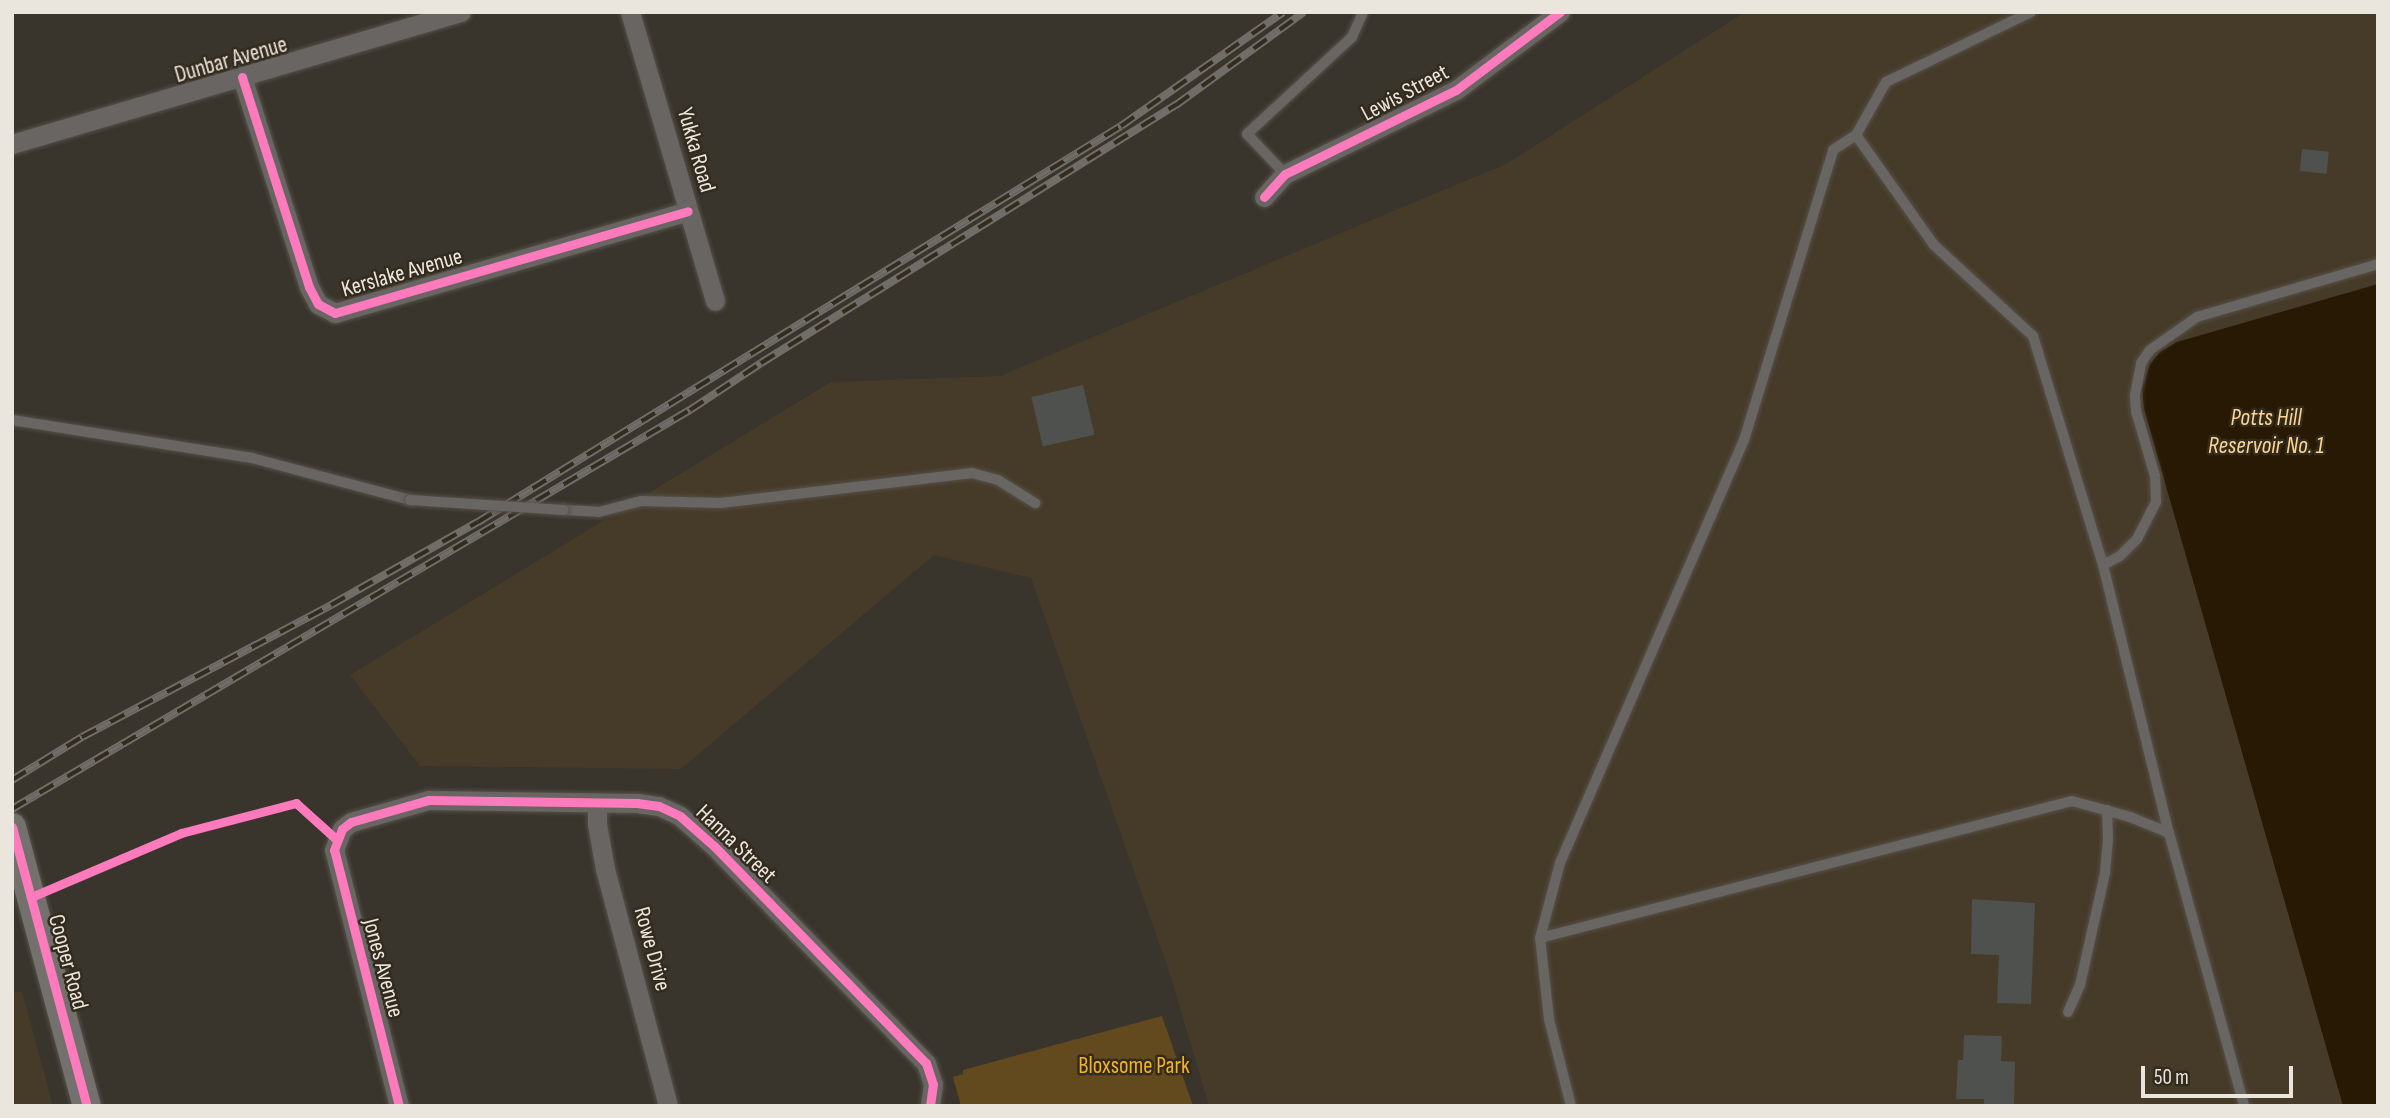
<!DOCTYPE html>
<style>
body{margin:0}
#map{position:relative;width:2390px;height:1118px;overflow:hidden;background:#39342c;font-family:"Sofia Sans Condensed",sans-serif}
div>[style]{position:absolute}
.built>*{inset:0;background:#463b28}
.green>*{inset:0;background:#634a1e}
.water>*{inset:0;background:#281904}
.building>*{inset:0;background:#4f514e;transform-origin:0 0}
.roads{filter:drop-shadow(0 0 2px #555049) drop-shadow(0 0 2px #555049)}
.lane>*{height:10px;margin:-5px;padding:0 5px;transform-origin:5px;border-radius:5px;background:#686562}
.street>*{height:19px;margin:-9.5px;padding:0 9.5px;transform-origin:9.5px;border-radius:9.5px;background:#686562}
.secondary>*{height:28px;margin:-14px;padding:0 14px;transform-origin:14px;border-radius:14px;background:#73706d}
.rail>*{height:8px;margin-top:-4px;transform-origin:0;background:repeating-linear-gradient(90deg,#332b1d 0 16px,#706d68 0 32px);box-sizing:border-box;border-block:2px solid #706d68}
.bridges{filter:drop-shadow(0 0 2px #555049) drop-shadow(0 0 2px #555049)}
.lane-bridge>*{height:10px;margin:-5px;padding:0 5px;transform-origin:5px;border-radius:5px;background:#686562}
.cycleway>*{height:9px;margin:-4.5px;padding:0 4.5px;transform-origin:4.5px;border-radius:4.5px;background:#fd7abc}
span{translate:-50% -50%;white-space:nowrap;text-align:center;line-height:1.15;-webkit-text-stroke:5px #332b1d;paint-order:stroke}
.street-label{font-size:23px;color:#ebe6dd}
.park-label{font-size:23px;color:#f7b328}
.water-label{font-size:24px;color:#fdd492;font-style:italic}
.frame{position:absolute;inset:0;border:14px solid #ebe6dd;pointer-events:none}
.scale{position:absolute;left:2141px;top:1066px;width:152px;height:32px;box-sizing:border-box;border:4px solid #ebe6dd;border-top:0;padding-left:9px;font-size:21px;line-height:24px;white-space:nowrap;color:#ebe6dd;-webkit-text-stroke:5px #332b1d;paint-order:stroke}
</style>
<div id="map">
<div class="built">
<div style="clip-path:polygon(1745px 12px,2378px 12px,2378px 1106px,1209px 1106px,1170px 974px,1031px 578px,934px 555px,681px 769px,420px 766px,350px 675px,831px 382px,1000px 376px,1508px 163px)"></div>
<div style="clip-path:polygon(22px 991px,53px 1106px,12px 1106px,12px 993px)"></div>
</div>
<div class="green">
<div style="clip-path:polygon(1162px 1016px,1193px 1106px,961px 1106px,953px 1077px,963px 1074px,963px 1070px)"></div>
</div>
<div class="water">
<div style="clip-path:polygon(2378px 284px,2378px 1106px,2343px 1106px,2144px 409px,2142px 389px,2150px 364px,2160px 352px,2177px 342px)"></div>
</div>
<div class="building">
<div style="left:2302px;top:149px;width:27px;height:22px;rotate:6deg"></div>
<div style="left:1083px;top:385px;width:51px;height:53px;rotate:77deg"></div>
<div style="clip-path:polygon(1972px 899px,2035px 903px,2031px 1004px,1997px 1003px,1999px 955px,1971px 954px)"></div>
<div style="clip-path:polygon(1964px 1035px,2002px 1036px,2001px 1061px,2015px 1062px,2014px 1106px,1984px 1106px,1984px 1099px,1956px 1099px,1958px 1060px,1963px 1060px)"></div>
</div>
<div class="roads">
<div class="lane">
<div style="left:2031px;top:12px;width:161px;rotate:154.2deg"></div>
<div style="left:1886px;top:82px;width:61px;rotate:119.5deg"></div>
<div style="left:1856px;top:135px;width:135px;rotate:54.7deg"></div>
<div style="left:1934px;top:245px;width:134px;rotate:42.6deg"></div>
<div style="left:2033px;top:336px;width:239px;rotate:73deg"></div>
<div style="left:2103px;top:565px;width:276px;rotate:76.2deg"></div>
<div style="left:2169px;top:833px;width:283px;rotate:74.6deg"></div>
<div style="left:1285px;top:174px;width:55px;rotate:-133.5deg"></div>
<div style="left:1247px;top:134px;width:143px;rotate:-42.7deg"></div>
<div style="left:1352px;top:37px;width:27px;rotate:-66deg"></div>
<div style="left:12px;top:420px;width:243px;rotate:9deg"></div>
<div style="left:252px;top:458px;width:163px;rotate:14.9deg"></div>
<div style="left:564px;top:510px;width:35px;rotate:3deg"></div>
<div style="left:599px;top:512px;width:43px;rotate:-14.7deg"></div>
<div style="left:641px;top:501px;width:80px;rotate:1.4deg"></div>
<div style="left:721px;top:503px;width:253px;rotate:-6.8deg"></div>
<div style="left:972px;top:473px;width:27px;rotate:15deg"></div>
<div style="left:998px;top:480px;width:44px;rotate:31.9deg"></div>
<div style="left:2103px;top:565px;width:19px;rotate:-28deg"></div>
<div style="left:2120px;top:556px;width:24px;rotate:-45deg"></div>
<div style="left:2137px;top:539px;width:42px;rotate:-62.8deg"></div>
<div style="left:2156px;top:502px;width:26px;rotate:-92deg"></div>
<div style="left:2155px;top:476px;width:68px;rotate:-106.3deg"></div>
<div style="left:2136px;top:411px;width:16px;rotate:-94deg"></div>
<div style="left:2135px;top:395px;width:33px;rotate:-79deg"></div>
<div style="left:2141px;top:363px;width:16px;rotate:-55deg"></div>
<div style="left:2150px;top:350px;width:57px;rotate:-35.1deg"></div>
<div style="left:2197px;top:317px;width:189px;rotate:-16.3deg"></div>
<div style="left:1540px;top:938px;width:549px;rotate:-14.44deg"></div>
<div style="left:2072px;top:801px;width:60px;rotate:15.4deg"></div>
<div style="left:2130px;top:817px;width:42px;rotate:22.3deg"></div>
<div style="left:2068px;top:1012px;width:30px;rotate:-66deg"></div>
<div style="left:2080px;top:985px;width:115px;rotate:-77.4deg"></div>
<div style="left:2105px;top:873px;width:35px;rotate:-85deg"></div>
<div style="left:2108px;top:838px;width:28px;rotate:-92deg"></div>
<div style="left:1571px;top:1106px;width:90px;rotate:-104.2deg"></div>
<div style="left:1549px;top:1019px;width:81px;rotate:-96.3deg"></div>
<div style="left:1540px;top:938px;width:78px;rotate:-75.1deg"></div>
<div style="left:1560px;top:863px;width:461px;rotate:-66.5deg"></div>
<div style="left:1744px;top:440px;width:303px;rotate:-72.9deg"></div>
<div style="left:1833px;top:150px;width:27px;rotate:-33deg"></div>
</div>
<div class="street">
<div style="left:630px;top:12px;width:301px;rotate:73.6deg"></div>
<div style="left:242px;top:77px;width:220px;rotate:72.3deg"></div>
<div style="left:309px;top:287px;width:19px;rotate:62deg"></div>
<div style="left:318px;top:304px;width:19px;rotate:28deg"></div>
<div style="left:335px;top:313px;width:367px;rotate:-16.1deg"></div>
<div style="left:12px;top:144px;width:468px;rotate:-16.4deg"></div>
<div style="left:1264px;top:197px;width:31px;rotate:-48deg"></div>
<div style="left:1285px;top:174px;width:191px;rotate:-26.2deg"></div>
<div style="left:1456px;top:90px;width:130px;rotate:-36.9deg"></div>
<div style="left:597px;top:803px;width:21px;rotate:90deg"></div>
<div style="left:597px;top:824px;width:46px;rotate:79.9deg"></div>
<div style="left:605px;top:869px;width:245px;rotate:75.1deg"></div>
<div style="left:399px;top:1106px;width:264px;rotate:-104.2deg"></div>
<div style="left:334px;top:850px;width:22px;rotate:-69deg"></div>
<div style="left:342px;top:829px;width:11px;rotate:-38deg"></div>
<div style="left:351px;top:822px;width:81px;rotate:-15.8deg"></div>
<div style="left:429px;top:800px;width:208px;rotate:0.8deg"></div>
<div style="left:637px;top:803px;width:22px;rotate:8deg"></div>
<div style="left:659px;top:806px;width:23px;rotate:25deg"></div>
<div style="left:680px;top:816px;width:45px;rotate:41.4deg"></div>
<div style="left:714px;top:846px;width:303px;rotate:45.7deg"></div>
<div style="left:926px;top:1063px;width:22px;rotate:72deg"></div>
<div style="left:933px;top:1084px;width:22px;rotate:98deg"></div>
</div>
<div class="secondary">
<div style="left:12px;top:827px;width:289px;rotate:75deg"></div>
</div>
</div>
<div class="rail">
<div style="left:12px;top:780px;width:82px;rotate:-31.6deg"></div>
<div style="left:82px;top:737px;width:282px;rotate:-27.9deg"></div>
<div style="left:331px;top:605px;width:169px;rotate:-29.5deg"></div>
<div style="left:478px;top:522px;width:755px;rotate:-31.63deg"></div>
<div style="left:1121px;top:126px;width:198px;rotate:-35.1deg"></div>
<div style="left:12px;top:809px;width:787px;rotate:-30.48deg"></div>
<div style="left:690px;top:410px;width:85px;rotate:-33.5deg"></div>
<div style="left:761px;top:363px;width:489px;rotate:-31.9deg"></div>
<div style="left:1176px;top:105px;width:158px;rotate:-36deg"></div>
</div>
<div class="bridges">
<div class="lane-bridge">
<div style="left:410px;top:500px;width:154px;rotate:3.7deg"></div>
</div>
</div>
<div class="cycleway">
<div style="left:242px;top:77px;width:220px;rotate:72.3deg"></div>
<div style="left:309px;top:287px;width:19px;rotate:62deg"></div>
<div style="left:318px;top:304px;width:19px;rotate:28deg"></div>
<div style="left:335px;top:313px;width:367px;rotate:-16.1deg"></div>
<div style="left:1264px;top:197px;width:31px;rotate:-48deg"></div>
<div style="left:1285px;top:174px;width:191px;rotate:-26.2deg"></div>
<div style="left:1456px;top:90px;width:130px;rotate:-36.9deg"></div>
<div style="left:12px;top:827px;width:289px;rotate:75deg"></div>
<div style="left:31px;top:897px;width:163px;rotate:-23.1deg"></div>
<div style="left:181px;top:833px;width:119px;rotate:-14.6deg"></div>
<div style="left:296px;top:803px;width:54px;rotate:42deg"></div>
<div style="left:399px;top:1106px;width:264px;rotate:-104.2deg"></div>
<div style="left:334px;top:850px;width:22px;rotate:-69deg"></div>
<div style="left:342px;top:829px;width:11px;rotate:-38deg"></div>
<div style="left:351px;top:822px;width:81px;rotate:-15.8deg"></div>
<div style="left:429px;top:800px;width:208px;rotate:0.8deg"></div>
<div style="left:637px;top:803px;width:22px;rotate:8deg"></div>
<div style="left:659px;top:806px;width:23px;rotate:25deg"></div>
<div style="left:680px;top:816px;width:45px;rotate:41.4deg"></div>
<div style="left:714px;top:846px;width:303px;rotate:45.7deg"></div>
<div style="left:926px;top:1063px;width:22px;rotate:72deg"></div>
<div style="left:933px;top:1084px;width:22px;rotate:98deg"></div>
</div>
<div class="street-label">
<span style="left:231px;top:60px;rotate:-16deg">Dunbar Avenue</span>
<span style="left:1405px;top:93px;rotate:-28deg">Lewis Street</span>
<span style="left:696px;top:150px;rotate:74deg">Yukka Road</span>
<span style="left:402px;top:273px;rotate:-16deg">Kerslake Avenue</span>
<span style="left:736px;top:844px;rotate:44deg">Hanna Street</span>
<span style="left:652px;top:949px;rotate:75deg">Rowe Drive</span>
<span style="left:68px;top:962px;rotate:75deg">Cooper Road</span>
<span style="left:383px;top:968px;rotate:75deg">Jones Avenue</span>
</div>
<div class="park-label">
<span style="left:1134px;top:1066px">Bloxsome Park</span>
</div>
<div class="water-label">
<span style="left:2266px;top:432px">Potts Hill<br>Reservoir No. 1</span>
</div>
<div class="frame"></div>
<div class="scale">50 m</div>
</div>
